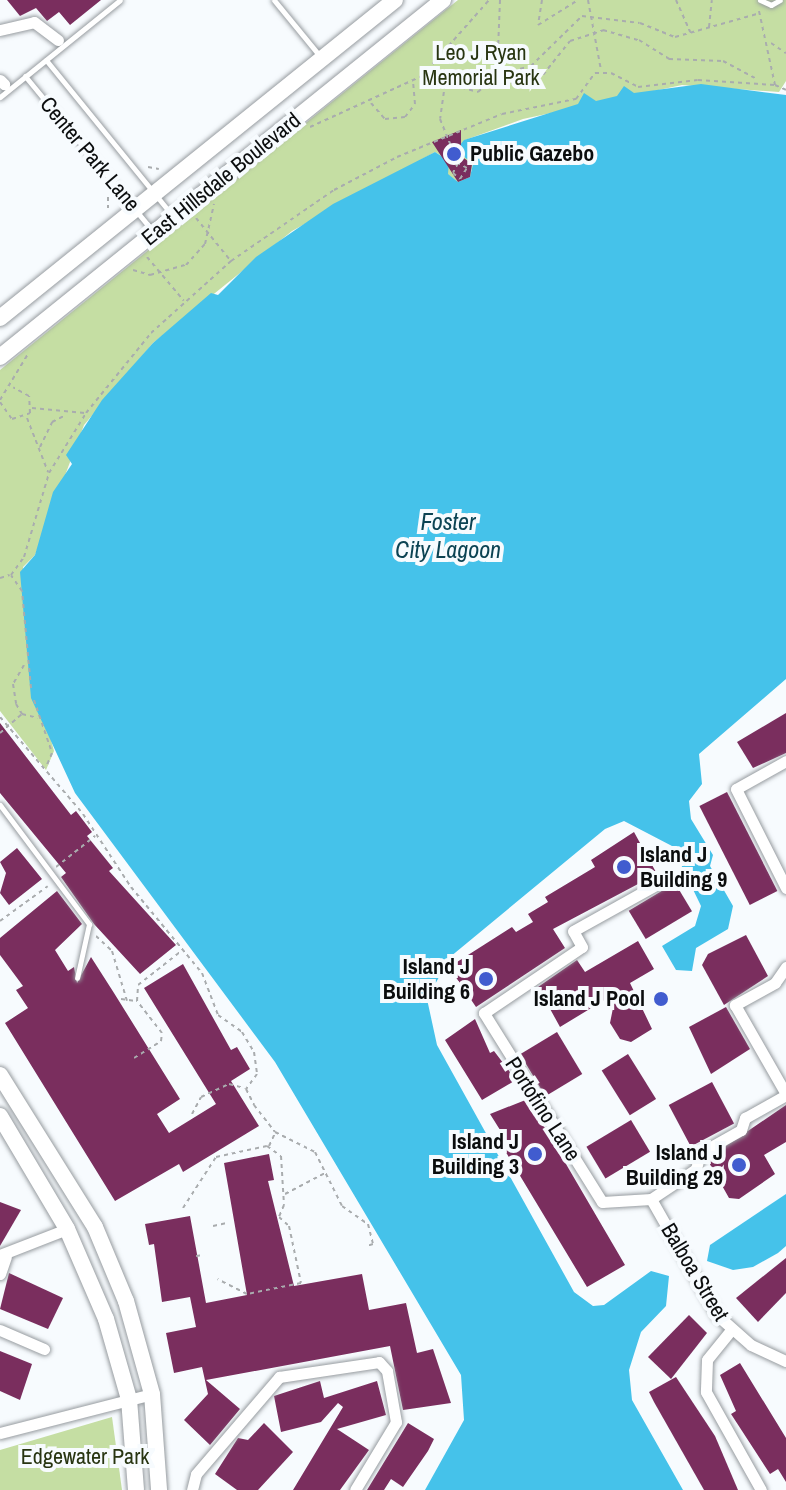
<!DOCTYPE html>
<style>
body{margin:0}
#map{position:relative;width:786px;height:1490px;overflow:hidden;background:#f7fbfe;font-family:"Archivo Narrow",sans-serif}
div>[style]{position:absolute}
.green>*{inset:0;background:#c5dea3}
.water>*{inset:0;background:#45c2ea}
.building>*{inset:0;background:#7a2e5e;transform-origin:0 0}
.path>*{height:2px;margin-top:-1px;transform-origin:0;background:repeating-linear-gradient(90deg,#a9acae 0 4px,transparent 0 8px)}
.roads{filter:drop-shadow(0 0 2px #979ca0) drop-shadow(0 0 2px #979ca0)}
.lane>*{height:5px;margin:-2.5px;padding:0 2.5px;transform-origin:2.5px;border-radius:2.5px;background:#fff}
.street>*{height:11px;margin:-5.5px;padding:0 5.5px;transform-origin:5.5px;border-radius:5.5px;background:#fff}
.secondary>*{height:16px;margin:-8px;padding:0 8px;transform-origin:8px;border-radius:8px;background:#fff}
.dots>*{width:22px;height:22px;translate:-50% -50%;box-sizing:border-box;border:4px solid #f7fbfe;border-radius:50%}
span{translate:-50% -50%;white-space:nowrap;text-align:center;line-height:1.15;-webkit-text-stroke:8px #f7fbfe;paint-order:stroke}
.park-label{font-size:22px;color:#283511}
.street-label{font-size:22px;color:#0b0d0e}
.poi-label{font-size:22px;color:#0b0d0e;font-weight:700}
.left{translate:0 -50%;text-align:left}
.right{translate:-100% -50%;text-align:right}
.water-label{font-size:24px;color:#0c4353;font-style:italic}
</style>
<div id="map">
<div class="green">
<div style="clip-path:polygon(458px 0,786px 0,786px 81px,779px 92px,682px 85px,523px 119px,465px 140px,457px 149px,473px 164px,470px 177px,458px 182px,447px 174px,449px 161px,435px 152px,292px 231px,153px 343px,84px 425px,35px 555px,23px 567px,30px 663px,54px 751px,46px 770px,0 711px,0 370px)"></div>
<div style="clip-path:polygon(112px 1417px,122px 1490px,0 1490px,0 1450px)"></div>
</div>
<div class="water">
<div style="clip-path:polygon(701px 84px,786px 95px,786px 679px,699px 754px,702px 784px,689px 801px,691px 819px,713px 855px,710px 866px,733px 906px,728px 929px,696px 948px,692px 971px,676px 970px,662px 946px,695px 926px,701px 906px,672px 846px,624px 821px,605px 829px,450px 957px,427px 999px,437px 1045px,574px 1292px,593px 1306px,604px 1305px,651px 1271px,669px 1276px,666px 1306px,641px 1332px,629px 1370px,632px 1400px,683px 1490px,425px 1490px,464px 1420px,461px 1375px,275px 1062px,75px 793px,31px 698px,20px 572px,35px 555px,53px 492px,72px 464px,66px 455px,102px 400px,153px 343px,211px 293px,218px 295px,256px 257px,333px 204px,435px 152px,449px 161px,448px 174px,458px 182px,470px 177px,473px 164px,456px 150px,464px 140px,578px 104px,584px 93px,596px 101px,617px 96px,624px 86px,634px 93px)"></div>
<div style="clip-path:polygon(786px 1194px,786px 1246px,778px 1253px,753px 1267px,733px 1270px,707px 1261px,710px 1245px)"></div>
</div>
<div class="building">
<div style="clip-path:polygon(7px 0,101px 0,70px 25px,59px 12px,47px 21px,36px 8px,20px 16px)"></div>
<div style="clip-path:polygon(461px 130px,461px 156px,472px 164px,470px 177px,458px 182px,432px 142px)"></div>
<div style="clip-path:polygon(786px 713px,786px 753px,753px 768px,737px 742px)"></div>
<div style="clip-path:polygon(0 723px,71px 815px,76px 811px,92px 832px,87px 836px,113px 868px,109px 871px,176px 945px,140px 974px,94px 924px,61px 877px,66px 873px,0 793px)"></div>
<div style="left:727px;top:792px;width:111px;height:31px;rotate:63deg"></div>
<div style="clip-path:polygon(634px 832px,657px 874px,553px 929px,565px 948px,476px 1007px,453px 973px,457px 962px,512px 927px,516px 932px,533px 922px,528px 914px,548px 902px,545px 897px,595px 867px,591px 860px)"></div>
<div style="clip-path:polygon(17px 848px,42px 879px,9px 905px,0 893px,6px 873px,0 862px)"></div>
<div style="left:675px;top:883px;width:33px;height:54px;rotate:59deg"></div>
<div style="clip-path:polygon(57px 891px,82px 924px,55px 950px,68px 971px,74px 967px,77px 983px,91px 957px,114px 993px,180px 1099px,157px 1114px,169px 1133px,216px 1104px,144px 988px,183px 964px,231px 1050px,237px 1047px,250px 1069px,231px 1081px,259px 1126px,183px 1172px,179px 1164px,115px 1201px,5px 1023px,28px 1008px,16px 990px,23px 986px,0 955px,0 938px)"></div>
<div style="clip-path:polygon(746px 935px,768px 976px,724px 1005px,702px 965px,708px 954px)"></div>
<div style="clip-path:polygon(638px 941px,654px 969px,630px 983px,652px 1029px,631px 1042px,620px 1039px,610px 1023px,616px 993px,560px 1027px,538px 987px,577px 960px,585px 972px)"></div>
<div style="clip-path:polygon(726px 1007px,750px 1049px,711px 1074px,689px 1027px)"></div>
<div style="clip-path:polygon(475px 1019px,490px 1053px,494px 1051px,516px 1080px,482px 1100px,445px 1040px)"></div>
<div style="left:557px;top:1032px;width:49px;height:43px;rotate:59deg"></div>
<div style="left:628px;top:1054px;width:53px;height:31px;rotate:58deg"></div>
<div style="left:712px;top:1082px;width:47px;height:49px;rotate:62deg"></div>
<div style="clip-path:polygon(528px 1099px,625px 1265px,587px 1287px,504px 1149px,507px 1141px,490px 1114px)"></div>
<div style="clip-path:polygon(786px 1105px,786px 1142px,764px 1155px,775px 1174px,739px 1199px,729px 1198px,707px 1159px)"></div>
<div style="left:631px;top:1120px;width:37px;height:52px;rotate:59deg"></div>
<div style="clip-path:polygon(269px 1154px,274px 1180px,268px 1181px,294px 1286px,362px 1274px,369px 1310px,406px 1303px,417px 1353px,433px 1349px,451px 1403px,403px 1410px,390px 1346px,206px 1380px,240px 1409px,210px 1445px,184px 1420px,208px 1394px,202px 1367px,174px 1373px,166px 1333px,196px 1327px,190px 1297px,162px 1302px,154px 1244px,149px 1245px,145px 1224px,190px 1216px,206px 1303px,247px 1295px,224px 1163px)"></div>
<div style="clip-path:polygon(0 1202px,21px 1210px,0 1246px)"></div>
<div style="clip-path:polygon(786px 1258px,786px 1293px,758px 1322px,736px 1298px)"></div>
<div style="clip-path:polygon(9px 1273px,63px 1298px,48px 1329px,0 1309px)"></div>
<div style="clip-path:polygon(689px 1315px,707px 1333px,671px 1379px,648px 1357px)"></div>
<div style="clip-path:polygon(0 1351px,32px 1364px,20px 1400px,0 1391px)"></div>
<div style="clip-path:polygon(740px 1363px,786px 1438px,786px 1482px,778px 1469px,770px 1474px,731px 1414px,736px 1411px,720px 1375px)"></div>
<div style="clip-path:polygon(676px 1377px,715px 1436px,738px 1490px,704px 1490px,654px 1402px,649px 1392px)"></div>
<div style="clip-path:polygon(320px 1381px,324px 1398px,377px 1381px,386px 1415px,337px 1429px,369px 1450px,340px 1490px,293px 1490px,343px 1407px,338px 1403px,321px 1422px,281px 1432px,274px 1396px)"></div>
<div style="clip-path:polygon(264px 1423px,293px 1452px,258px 1490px,237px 1490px,215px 1474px,238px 1438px,248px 1440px)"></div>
<div style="clip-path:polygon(408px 1423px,434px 1439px,428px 1451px,403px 1487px,391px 1479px,384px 1490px,367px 1490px)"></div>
</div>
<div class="path">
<div style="left:500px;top:0;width:75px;rotate:92.3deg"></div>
<div style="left:497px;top:75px;width:23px;rotate:29deg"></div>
<div style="left:517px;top:86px;width:22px;rotate:-13deg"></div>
<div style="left:538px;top:81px;width:51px;rotate:-51.3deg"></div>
<div style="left:570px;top:41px;width:35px;rotate:-18deg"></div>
<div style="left:603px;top:30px;width:37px;rotate:16deg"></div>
<div style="left:639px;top:40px;width:36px;rotate:32deg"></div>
<div style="left:669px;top:59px;width:54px;rotate:2.1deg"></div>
<div style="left:723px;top:61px;width:38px;rotate:28deg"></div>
<div style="left:542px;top:0;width:25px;rotate:99deg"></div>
<div style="left:538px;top:25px;width:47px;rotate:-32deg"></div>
<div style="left:588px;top:0;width:71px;rotate:79.5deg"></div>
<div style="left:676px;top:0;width:35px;rotate:66deg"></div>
<div style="left:759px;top:11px;width:76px;rotate:77.8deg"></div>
<div style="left:775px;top:85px;width:12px;rotate:24deg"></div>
<div style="left:709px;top:27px;width:27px;rotate:-84deg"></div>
<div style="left:771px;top:43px;width:18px;rotate:34deg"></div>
<div style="left:423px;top:77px;width:57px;rotate:15.3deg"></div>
<div style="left:478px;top:92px;width:25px;rotate:-42deg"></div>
<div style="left:497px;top:75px;width:35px;rotate:-15deg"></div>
<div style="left:531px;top:66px;width:71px;rotate:-44.4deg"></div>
<div style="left:582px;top:16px;width:58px;rotate:6.9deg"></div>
<div style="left:640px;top:23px;width:38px;rotate:22deg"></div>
<div style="left:675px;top:37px;width:85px;rotate:-15.7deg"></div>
<div style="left:445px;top:84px;width:35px;rotate:98deg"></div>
<div style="left:440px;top:119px;width:48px;rotate:67.8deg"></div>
<div style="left:458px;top:163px;width:11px;rotate:117deg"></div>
<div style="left:453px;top:173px;width:9px;rotate:41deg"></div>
<div style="left:460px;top:179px;width:13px;rotate:-58deg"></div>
<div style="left:467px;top:168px;width:10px;rotate:-151deg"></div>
<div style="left:371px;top:103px;width:21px;rotate:49deg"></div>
<div style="left:385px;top:119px;width:20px;rotate:-6deg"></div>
<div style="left:405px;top:117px;width:16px;rotate:-52deg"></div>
<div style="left:415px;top:104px;width:22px;rotate:-95deg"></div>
<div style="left:310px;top:127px;width:123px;rotate:-24.5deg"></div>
<div style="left:422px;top:76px;width:101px;rotate:-48.6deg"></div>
<div style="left:148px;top:167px;width:11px;rotate:10deg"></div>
<div style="left:108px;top:197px;width:11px;rotate:90deg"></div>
<div style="left:196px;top:218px;width:54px;rotate:51deg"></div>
<div style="left:147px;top:257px;width:57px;rotate:49.9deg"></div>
<div style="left:133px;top:270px;width:18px;rotate:16deg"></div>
<div style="left:150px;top:275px;width:37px;rotate:-16deg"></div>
<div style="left:186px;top:265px;width:28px;rotate:-48deg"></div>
<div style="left:205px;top:244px;width:41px;rotate:-77.3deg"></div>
<div style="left:0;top:400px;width:54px;rotate:-58.7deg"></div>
<div style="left:0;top:402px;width:21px;rotate:55deg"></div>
<div style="left:12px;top:419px;width:19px;rotate:-18deg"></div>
<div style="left:30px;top:413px;width:17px;rotate:-93deg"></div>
<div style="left:29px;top:396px;width:18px;rotate:-151deg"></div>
<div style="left:32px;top:408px;width:53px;rotate:5.4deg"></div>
<div style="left:27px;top:418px;width:58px;rotate:68.7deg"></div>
<div style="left:40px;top:447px;width:28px;rotate:-64deg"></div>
<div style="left:52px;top:422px;width:13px;rotate:-27deg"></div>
<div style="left:0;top:578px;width:10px;rotate:-17deg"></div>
<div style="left:24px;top:665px;width:22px;rotate:120deg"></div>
<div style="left:13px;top:684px;width:20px;rotate:81deg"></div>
<div style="left:16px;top:704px;width:12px;rotate:59deg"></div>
<div style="left:22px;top:714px;width:16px;rotate:14deg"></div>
<div style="left:31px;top:688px;width:97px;rotate:-95.3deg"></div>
<div style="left:22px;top:591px;width:19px;rotate:-125deg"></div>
<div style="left:11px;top:575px;width:22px;rotate:-54deg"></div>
<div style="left:24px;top:557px;width:88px;rotate:-73.4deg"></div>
<div style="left:49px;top:473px;width:70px;rotate:-58.3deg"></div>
<div style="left:86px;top:413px;width:103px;rotate:-50.9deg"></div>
<div style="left:151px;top:333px;width:108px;rotate:-42deg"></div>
<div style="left:231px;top:261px;width:125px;rotate:-34.6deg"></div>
<div style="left:334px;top:190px;width:71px;rotate:-27.6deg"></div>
<div style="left:397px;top:157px;width:113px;rotate:-22.3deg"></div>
<div style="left:502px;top:114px;width:76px;rotate:-11.5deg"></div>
<div style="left:576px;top:99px;width:32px;rotate:-54deg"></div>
<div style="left:595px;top:73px;width:16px"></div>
<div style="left:611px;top:73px;width:30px;rotate:27deg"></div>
<div style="left:638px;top:87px;width:60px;rotate:-6.7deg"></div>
<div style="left:698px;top:80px;width:77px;rotate:3.7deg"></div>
<div style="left:34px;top:700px;width:56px;rotate:71.2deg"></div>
<div style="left:52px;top:753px;width:15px;rotate:113deg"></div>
<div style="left:0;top:717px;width:128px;rotate:49.4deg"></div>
<div style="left:83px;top:814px;width:87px;rotate:56.7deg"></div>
<div style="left:131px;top:887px;width:112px;rotate:50.5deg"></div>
<div style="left:202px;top:973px;width:45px;rotate:69.1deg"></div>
<div style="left:218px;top:1015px;width:29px;rotate:35deg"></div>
<div style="left:242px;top:1032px;width:23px;rotate:59deg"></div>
<div style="left:254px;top:1052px;width:22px;rotate:82deg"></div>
<div style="left:257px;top:1074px;width:19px;rotate:126deg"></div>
<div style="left:246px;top:1089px;width:18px;rotate:63deg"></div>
<div style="left:254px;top:1105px;width:34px;rotate:52deg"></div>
<div style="left:275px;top:1132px;width:45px;rotate:26.6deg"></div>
<div style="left:315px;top:1152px;width:60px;rotate:63.4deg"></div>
<div style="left:342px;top:1206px;width:32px;rotate:35deg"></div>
<div style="left:368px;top:1224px;width:21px;rotate:76deg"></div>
<div style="left:373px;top:1244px;width:6px;rotate:162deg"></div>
<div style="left:0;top:733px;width:29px;rotate:-41deg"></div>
<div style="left:56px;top:867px;width:50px;rotate:-38.5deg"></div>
<div style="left:0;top:921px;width:59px;rotate:-36.1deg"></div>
<div style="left:96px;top:936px;width:22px;rotate:43deg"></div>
<div style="left:112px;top:951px;width:52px;rotate:73.3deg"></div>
<div style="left:121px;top:999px;width:15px;rotate:8deg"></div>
<div style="left:134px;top:1058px;width:32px;rotate:-32deg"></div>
<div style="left:161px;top:1041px;width:8px;rotate:-83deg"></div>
<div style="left:162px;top:1033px;width:41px;rotate:-128deg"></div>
<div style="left:137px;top:1001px;width:16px;rotate:-86deg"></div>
<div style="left:138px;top:985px;width:53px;rotate:-38.2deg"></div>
<div style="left:192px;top:1114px;width:19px;rotate:-62deg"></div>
<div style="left:201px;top:1097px;width:31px;rotate:-25deg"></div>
<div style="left:229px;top:1084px;width:16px;rotate:15deg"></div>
<div style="left:269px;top:1146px;width:14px;rotate:-65deg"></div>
<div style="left:285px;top:1194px;width:45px;rotate:-27.7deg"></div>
<div style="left:183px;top:1208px;width:61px;rotate:-57.1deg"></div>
<div style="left:216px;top:1157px;width:52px;rotate:-12.2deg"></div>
<div style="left:267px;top:1146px;width:17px;rotate:36deg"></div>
<div style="left:281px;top:1156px;width:49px;rotate:86.5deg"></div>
<div style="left:284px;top:1205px;width:13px;rotate:113deg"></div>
<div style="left:279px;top:1217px;width:13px;rotate:42deg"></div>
<div style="left:289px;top:1226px;width:58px;rotate:78.1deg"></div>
<div style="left:301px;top:1283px;width:55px;rotate:168.5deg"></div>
<div style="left:247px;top:1294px;width:33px;rotate:-153deg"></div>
<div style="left:213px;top:1226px;width:14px;rotate:-12deg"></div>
<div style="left:196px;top:1256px;width:8px;rotate:-7deg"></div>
</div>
<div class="roads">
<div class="lane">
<div style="left:274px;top:0;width:71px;rotate:50.7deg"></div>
<div style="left:760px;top:0;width:12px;rotate:24deg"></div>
<div style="left:771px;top:5px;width:10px;rotate:-29deg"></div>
<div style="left:46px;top:60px;width:201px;rotate:50.9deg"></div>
<div style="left:25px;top:76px;width:200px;rotate:50.5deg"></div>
<div style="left:0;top:97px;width:154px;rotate:-38.9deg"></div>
<div style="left:0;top:805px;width:149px;rotate:53.2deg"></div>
<div style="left:89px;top:924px;width:55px;rotate:102.5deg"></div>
</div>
<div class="street">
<div style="left:0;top:30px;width:35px;rotate:-13deg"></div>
<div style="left:34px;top:22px;width:30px;rotate:37deg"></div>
<div style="left:0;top:80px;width:6px;rotate:45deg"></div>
<div style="left:786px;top:761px;width:57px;rotate:150.8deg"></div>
<div style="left:736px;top:789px;width:111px;rotate:63.2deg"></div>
<div style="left:786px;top:967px;width:19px;rotate:125deg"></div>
<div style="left:775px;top:983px;width:46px;rotate:151.2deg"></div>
<div style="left:735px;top:1005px;width:103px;rotate:60.2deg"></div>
<div style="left:651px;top:1199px;width:49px;rotate:176.5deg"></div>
<div style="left:602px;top:1202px;width:223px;rotate:-122deg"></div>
<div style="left:484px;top:1013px;width:118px;rotate:-34deg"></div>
<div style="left:582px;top:947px;width:18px;rotate:-119deg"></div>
<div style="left:573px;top:931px;width:101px;rotate:-29.1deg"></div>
<div style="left:651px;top:1199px;width:133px;rotate:60.4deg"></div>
<div style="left:717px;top:1315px;width:45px;rotate:41.4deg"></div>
<div style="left:751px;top:1345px;width:38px;rotate:25deg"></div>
<div style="left:651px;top:1199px;width:54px;rotate:-33.7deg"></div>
<div style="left:696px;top:1169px;width:16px;rotate:-76deg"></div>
<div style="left:700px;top:1153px;width:47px;rotate:-29.3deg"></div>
<div style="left:741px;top:1130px;width:13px;rotate:-72deg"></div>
<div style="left:745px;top:1118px;width:47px;rotate:-29.3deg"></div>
<div style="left:0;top:1255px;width:72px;rotate:-21.2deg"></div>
<div style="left:0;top:1274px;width:18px;rotate:-71deg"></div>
<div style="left:0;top:1330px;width:48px;rotate:23.4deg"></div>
<div style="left:731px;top:1330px;width:38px;rotate:129deg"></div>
<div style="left:707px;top:1360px;width:32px;rotate:92deg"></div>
<div style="left:706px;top:1392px;width:112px;rotate:60.7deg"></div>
<div style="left:0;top:1433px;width:157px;rotate:-14.4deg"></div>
<div style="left:192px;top:1490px;width:16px;rotate:-76deg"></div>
<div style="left:196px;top:1474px;width:128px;rotate:-49.4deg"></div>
<div style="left:279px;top:1377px;width:101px;rotate:-8.5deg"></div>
<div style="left:379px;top:1362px;width:12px;rotate:48deg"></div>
<div style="left:387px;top:1371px;width:52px;rotate:80deg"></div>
<div style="left:396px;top:1422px;width:79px;rotate:121.1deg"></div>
</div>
<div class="secondary">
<div style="left:0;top:318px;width:507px;rotate:-38.84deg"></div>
<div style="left:0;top:357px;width:569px;rotate:-38.86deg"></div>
<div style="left:0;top:1075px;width:179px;rotate:58deg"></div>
<div style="left:95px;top:1227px;width:80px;rotate:67.3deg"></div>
<div style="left:126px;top:1301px;width:97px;rotate:74.4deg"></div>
<div style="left:152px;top:1394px;width:96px;rotate:85.8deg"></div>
<div style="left:0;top:1116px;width:131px;rotate:59.3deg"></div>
<div style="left:67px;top:1229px;width:98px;rotate:66.6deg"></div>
<div style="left:106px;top:1319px;width:83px;rotate:74deg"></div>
<div style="left:129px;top:1399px;width:91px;rotate:85.6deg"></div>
</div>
</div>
<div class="dots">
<div style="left:454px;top:154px;background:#415ccf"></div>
<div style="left:624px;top:867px;background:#415ccf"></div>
<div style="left:486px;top:979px;background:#415ccf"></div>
<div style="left:661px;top:999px;background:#415ccf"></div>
<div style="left:535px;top:1154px;background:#415ccf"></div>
<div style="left:739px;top:1165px;background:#415ccf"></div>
</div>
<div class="park-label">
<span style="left:481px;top:65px">Leo J Ryan<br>Memorial Park</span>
<span style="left:85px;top:1457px">Edgewater Park</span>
</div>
<div class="street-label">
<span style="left:90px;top:154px;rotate:50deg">Center Park Lane</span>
<span style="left:221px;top:179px;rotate:-39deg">East Hillsdale Boulevard</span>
<span style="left:543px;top:1109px;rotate:57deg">Portofino Lane</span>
<span style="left:695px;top:1272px;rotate:59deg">Balboa Street</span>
</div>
<div class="poi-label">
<span class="left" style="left:470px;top:154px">Public Gazebo</span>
<span class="left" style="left:640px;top:867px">Island J<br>Building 9</span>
<span class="right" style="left:470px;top:979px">Island J<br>Building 6</span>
<span class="right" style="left:645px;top:999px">Island J Pool</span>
<span class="right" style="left:519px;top:1154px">Island J<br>Building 3</span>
<span class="right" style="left:723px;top:1165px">Island J<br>Building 29</span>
</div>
<div class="water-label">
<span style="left:448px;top:536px">Foster<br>City Lagoon</span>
</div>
</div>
